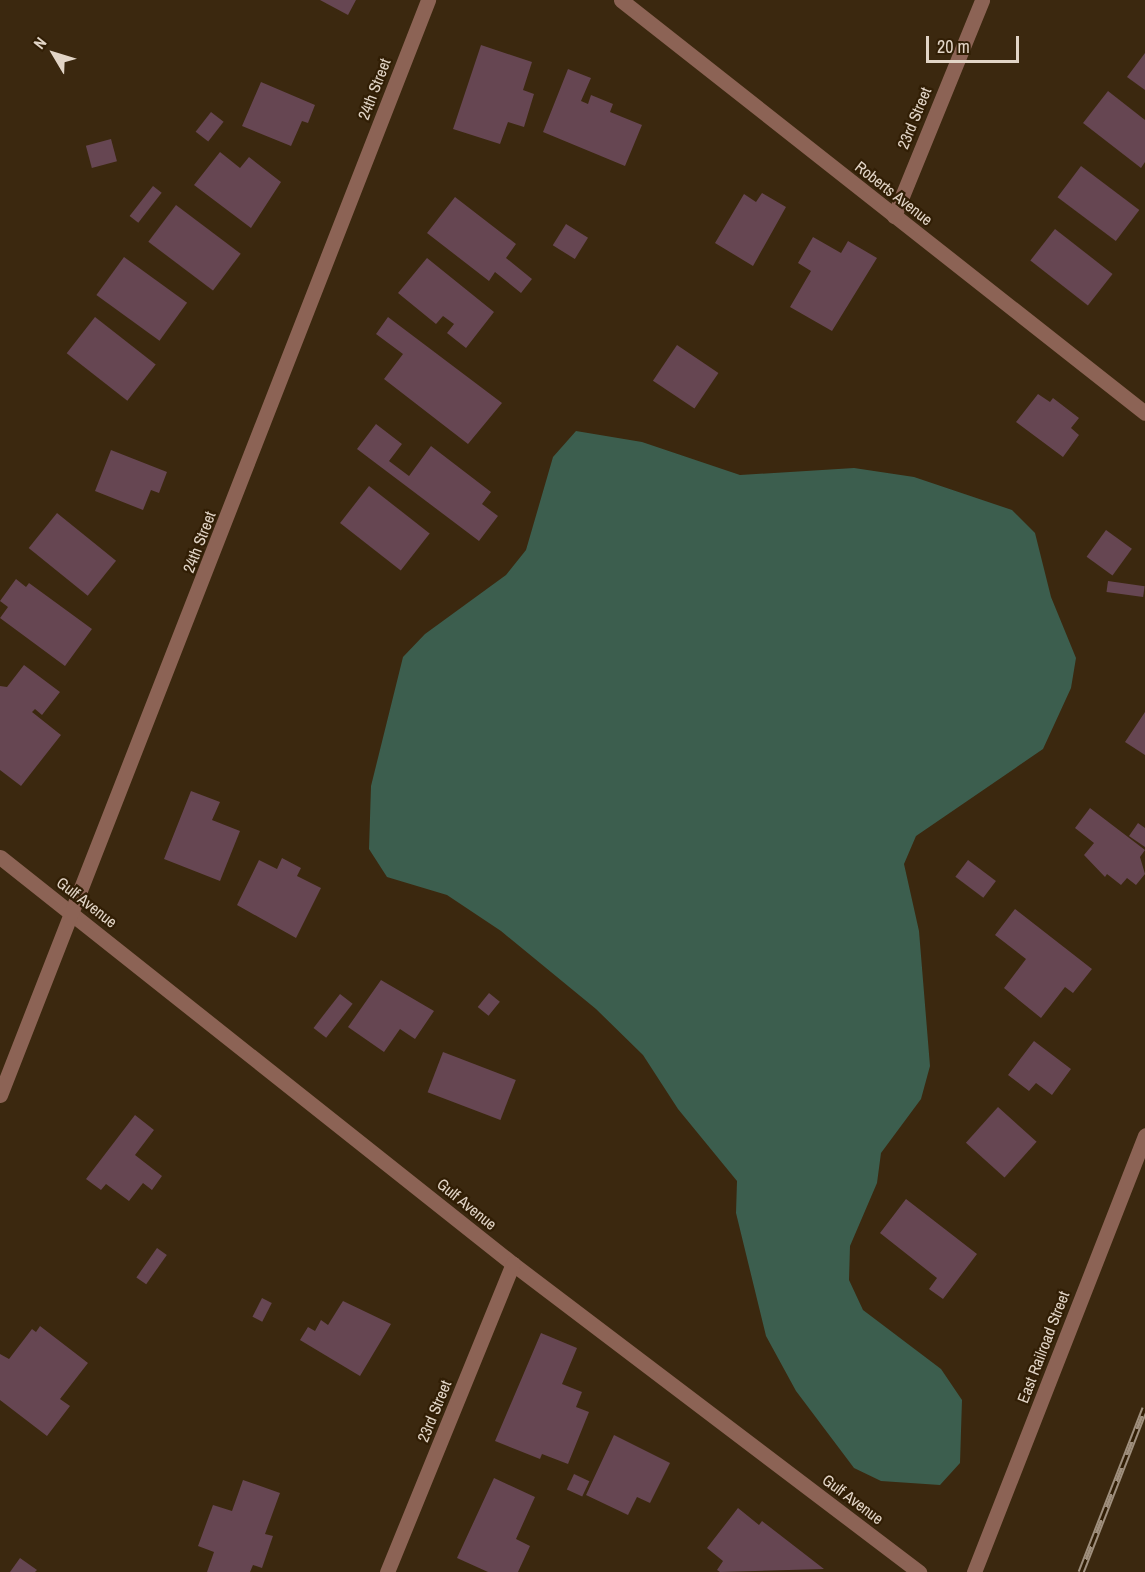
<!DOCTYPE html>
<style>
body{margin:0}
#map{position:relative;width:1145px;height:1572px;overflow:hidden;background:#3b280f;font-family:"Archivo Narrow",sans-serif}
div>[style]{position:absolute}
.green>*{inset:0;background:#3c5e4e}
.building>*{inset:0;background:#664652;transform-origin:0 0}
.minor>*{height:15px;margin:-7.5px;padding:0 7.5px;transform-origin:7.5px;border-radius:7.5px;background:#8c6355}
.rail>*{height:7px;margin-top:-3.5px;transform-origin:0;background:repeating-linear-gradient(90deg,#311e05 0 14px,#9f8f7d 0 28px);box-sizing:border-box;border-block:2px solid #9f8f7d}
span{translate:-50% -50%;white-space:nowrap;text-align:center;line-height:1.15;-webkit-text-stroke:4.5px #311e05;paint-order:stroke}
.street-label{font-size:16px;color:#e2d5c7}
.north{position:absolute;left:24px;top:24px;width:60px;height:60px;-webkit-text-stroke:4px #311e05;paint-order:stroke;rotate:308deg;font-size:16px;font-weight:700;line-height:24px;text-align:center;color:#e2d5c7}
.north::after{content:'';display:block;margin:auto;width:21px;height:27px;background:#e2d5c7;clip-path:polygon(50% 0,100% 100%,50% 72%,0 100%)}
.scale{position:absolute;left:926px;top:36px;width:93px;height:27px;box-sizing:border-box;border:3px solid #e2d5c7;border-top:0;padding-left:8px;font-size:18px;line-height:21px;white-space:nowrap;color:#e2d5c7;-webkit-text-stroke:4px #311e05;paint-order:stroke}
</style>
<div id="map">
<div class="green">
<div style="clip-path:polygon(576px 431px,642px 442px,740px 475px,854px 468px,914px 477px,1012px 510px,1035px 533px,1051px 597px,1076px 658px,1071px 688px,1043px 749px,916px 836px,904px 864px,919px 931px,930px 1066px,921px 1099px,881px 1153px,877px 1183px,850px 1246px,849px 1280px,863px 1310px,941px 1369px,962px 1400px,960px 1463px,940px 1485px,881px 1481px,854px 1468px,796px 1391px,766px 1336px,736px 1213px,737px 1181px,678px 1109px,643px 1055px,596px 1009px,501px 931px,447px 895px,387px 877px,369px 849px,371px 786px,403px 657px,425px 634px,506px 575px,526px 550px,553px 457px)"></div>
</div>
<div class="building">
<div style="clip-path:polygon(320px 0,356px 0,348px 15px)"></div>
<div style="clip-path:polygon(481px 45px,532px 62px,523px 90px,534px 94px,524px 127px,508px 122px,500px 144px,453px 129px)"></div>
<div style="clip-path:polygon(1145px 53px,1145px 90px,1127px 77px)"></div>
<div style="clip-path:polygon(568px 69px,591px 78px,581px 101px,588px 104px,591px 95px,613px 104px,610px 112px,642px 125px,625px 166px,543px 132px)"></div>
<div style="clip-path:polygon(261px 82px,315px 105px,308px 123px,302px 121px,291px 146px,242px 126px)"></div>
<div style="clip-path:polygon(1108px 91px,1145px 120px,1145px 162px,1141px 168px,1083px 123px)"></div>
<div style="left:211px;top:112px;width:16px;height:25px;rotate:38deg"></div>
<div style="left:111px;top:139px;width:23px;height:26px;rotate:75deg"></div>
<div style="clip-path:polygon(220px 152px,240px 168px,249px 157px,281px 182px,251px 228px,194px 185px)"></div>
<div style="left:1081px;top:166px;width:73px;height:39px;rotate:37deg"></div>
<div style="left:153px;top:186px;width:11px;height:38px;rotate:38deg"></div>
<div style="clip-path:polygon(762px 193px,786px 207px,753px 266px,715px 243px,744px 194px,756px 202px)"></div>
<div style="clip-path:polygon(455px 197px,516px 244px,506px 258px,532px 279px,521px 293px,495px 272px,489px 281px,427px 233px)"></div>
<div style="left:176px;top:205px;width:81px;height:46px;rotate:37deg"></div>
<div style="left:566px;top:224px;width:26px;height:25px;rotate:32deg"></div>
<div style="left:1055px;top:229px;width:73px;height:40px;rotate:38deg"></div>
<div style="clip-path:polygon(813px 237px,841px 253px,848px 241px,877px 258px,832px 331px,790px 307px,811px 271px,798px 263px)"></div>
<div style="left:124px;top:257px;width:78px;height:47px;rotate:36deg"></div>
<div style="clip-path:polygon(427px 258px,494px 312px,466px 348px,447px 333px,454px 324px,443px 316px,436px 324px,398px 293px)"></div>
<div style="left:95px;top:317px;width:77px;height:46px;rotate:38deg"></div>
<div style="clip-path:polygon(388px 317px,502px 403px,468px 444px,384px 379px,403px 354px,376px 334px)"></div>
<div style="left:677px;top:345px;width:50px;height:43px;rotate:34deg"></div>
<div style="clip-path:polygon(1038px 394px,1050px 402px,1053px 398px,1079px 418px,1071px 428px,1079px 435px,1063px 457px,1016px 422px)"></div>
<div style="clip-path:polygon(376px 424px,402px 444px,389px 461px,409px 476px,431px 446px,491px 492px,482px 504px,498px 516px,479px 541px,357px 449px)"></div>
<div style="clip-path:polygon(111px 450px,167px 472px,159px 493px,151px 490px,143px 510px,95px 491px)"></div>
<div style="left:369px;top:486px;width:77px;height:47px;rotate:38deg"></div>
<div style="left:57px;top:513px;width:76px;height:45px;rotate:39deg"></div>
<div style="left:1106px;top:530px;width:32px;height:33px;rotate:36deg"></div>
<div style="clip-path:polygon(16px 579px,26px 587px,29px 583px,92px 629px,65px 666px,0 618px,8px 607px,0 601px)"></div>
<div style="left:1108px;top:581px;width:37px;height:11px;rotate:8deg"></div>
<div style="clip-path:polygon(24px 665px,60px 692px,42px 715px,35px 709px,32px 712px,61px 735px,21px 786px,0 770px,0 686px,7px 687px)"></div>
<div style="clip-path:polygon(1145px 712px,1145px 755px,1125px 742px)"></div>
<div style="clip-path:polygon(191px 791px,220px 802px,212px 820px,240px 831px,220px 881px,164px 859px)"></div>
<div style="clip-path:polygon(1090px 808px,1145px 850px,1140px 857px,1145px 874px,1136px 885px,1127px 878px,1121px 885px,1107px 874px,1105px 877px,1084px 855px,1094px 843px,1075px 828px)"></div>
<div style="clip-path:polygon(1138px 823px,1145px 828px,1145px 847px,1129px 836px)"></div>
<div style="clip-path:polygon(282px 858px,301px 868px,297px 876px,321px 888px,296px 938px,237px 905px,259px 860px,277px 869px)"></div>
<div style="left:968px;top:860px;width:35px;height:21px;rotate:37deg"></div>
<div style="clip-path:polygon(1015px 909px,1092px 969px,1073px 993px,1065px 987px,1041px 1018px,1004px 988px,1026px 959px,995px 935px)"></div>
<div style="clip-path:polygon(381px 980px,434px 1011px,415px 1039px,400px 1029px,384px 1052px,348px 1027px)"></div>
<div style="left:489px;top:993px;width:14px;height:18px;rotate:39deg"></div>
<div style="left:340px;top:994px;width:16px;height:43px;rotate:38deg"></div>
<div style="clip-path:polygon(1034px 1041px,1071px 1069px,1052px 1095px,1036px 1083px,1029px 1091px,1008px 1075px)"></div>
<div style="left:443px;top:1052px;width:78px;height:43px;rotate:21deg"></div>
<div style="left:998px;top:1107px;width:52px;height:48px;rotate:42deg"></div>
<div style="clip-path:polygon(135px 1115px,154px 1130px,135px 1155px,162px 1176px,152px 1190px,143px 1183px,129px 1201px,106px 1184px,101px 1190px,86px 1179px)"></div>
<div style="clip-path:polygon(906px 1199px,977px 1254px,943px 1299px,929px 1289px,937px 1278px,880px 1233px)"></div>
<div style="left:157px;top:1248px;width:12px;height:36px;rotate:35deg"></div>
<div style="left:262px;top:1298px;width:11px;height:21px;rotate:27deg"></div>
<div style="clip-path:polygon(343px 1301px,391px 1324px,360px 1376px,300px 1340px,308px 1327px,315px 1331px,321px 1320px,328px 1325px)"></div>
<div style="clip-path:polygon(40px 1326px,88px 1363px,60px 1399px,70px 1406px,47px 1436px,0 1400px,0 1354px,9px 1359px,32px 1329px,36px 1332px)"></div>
<div style="clip-path:polygon(541px 1333px,577px 1348px,562px 1384px,582px 1392px,576px 1407px,589px 1412px,568px 1464px,542px 1454px,540px 1459px,495px 1441px)"></div>
<div style="clip-path:polygon(614px 1435px,670px 1463px,650px 1503px,637px 1497px,628px 1515px,586px 1495px)"></div>
<div style="left:574px;top:1474px;width:17px;height:17px;rotate:25deg"></div>
<div style="clip-path:polygon(494px 1478px,535px 1497px,516px 1539px,530px 1546px,518px 1572px,488px 1572px,457px 1558px)"></div>
<div style="clip-path:polygon(243px 1480px,280px 1493px,265px 1534px,273px 1536px,262px 1568px,253px 1565px,250px 1572px,207px 1572px,214px 1552px,198px 1546px,213px 1505px,232px 1511px)"></div>
<div style="clip-path:polygon(738px 1508px,759px 1525px,762px 1521px,824px 1569px,720px 1572px,717px 1570px,723px 1561px,707px 1548px)"></div>
<div style="clip-path:polygon(20px 1558px,37px 1570px,35px 1572px,10px 1572px)"></div>
</div>
<div class="minor">
<div style="left:621px;top:0;width:667px;rotate:38.24deg"></div>
<div style="left:894px;top:216px;width:233px;rotate:-67.8deg"></div>
<div style="left:0;top:857px;width:655px;rotate:38.43deg"></div>
<div style="left:513px;top:1264px;width:510px;rotate:37.18deg"></div>
<div style="left:0;top:1095px;width:1176px;rotate:-68.65deg"></div>
<div style="left:387px;top:1572px;width:333px;rotate:-67.8deg"></div>
<div style="left:974px;top:1572px;width:469px;rotate:-68.6deg"></div>
</div>
<div class="rail">
<div style="left:1081px;top:1572px;width:176px;rotate:-68.7deg"></div>
</div>
<div class="street-label">
<span style="left:374px;top:89px;rotate:-69deg">24th Street</span>
<span style="left:914px;top:118px;rotate:-68deg">23rd Street</span>
<span style="left:894px;top:193px;rotate:38deg">Roberts Avenue</span>
<span style="left:199px;top:542px;rotate:-69deg">24th Street</span>
<span style="left:87px;top:902px;rotate:38deg">Gulf Avenue</span>
<span style="left:467px;top:1204px;rotate:39deg">Gulf Avenue</span>
<span style="left:1043px;top:1347px;rotate:-69deg">East Railroad Street</span>
<span style="left:434px;top:1411px;rotate:-68deg">23rd Street</span>
<span style="left:853px;top:1499px;rotate:37deg">Gulf Avenue</span>
</div>
<div class="north">N</div>
<div class="scale">20 m</div>
</div>
